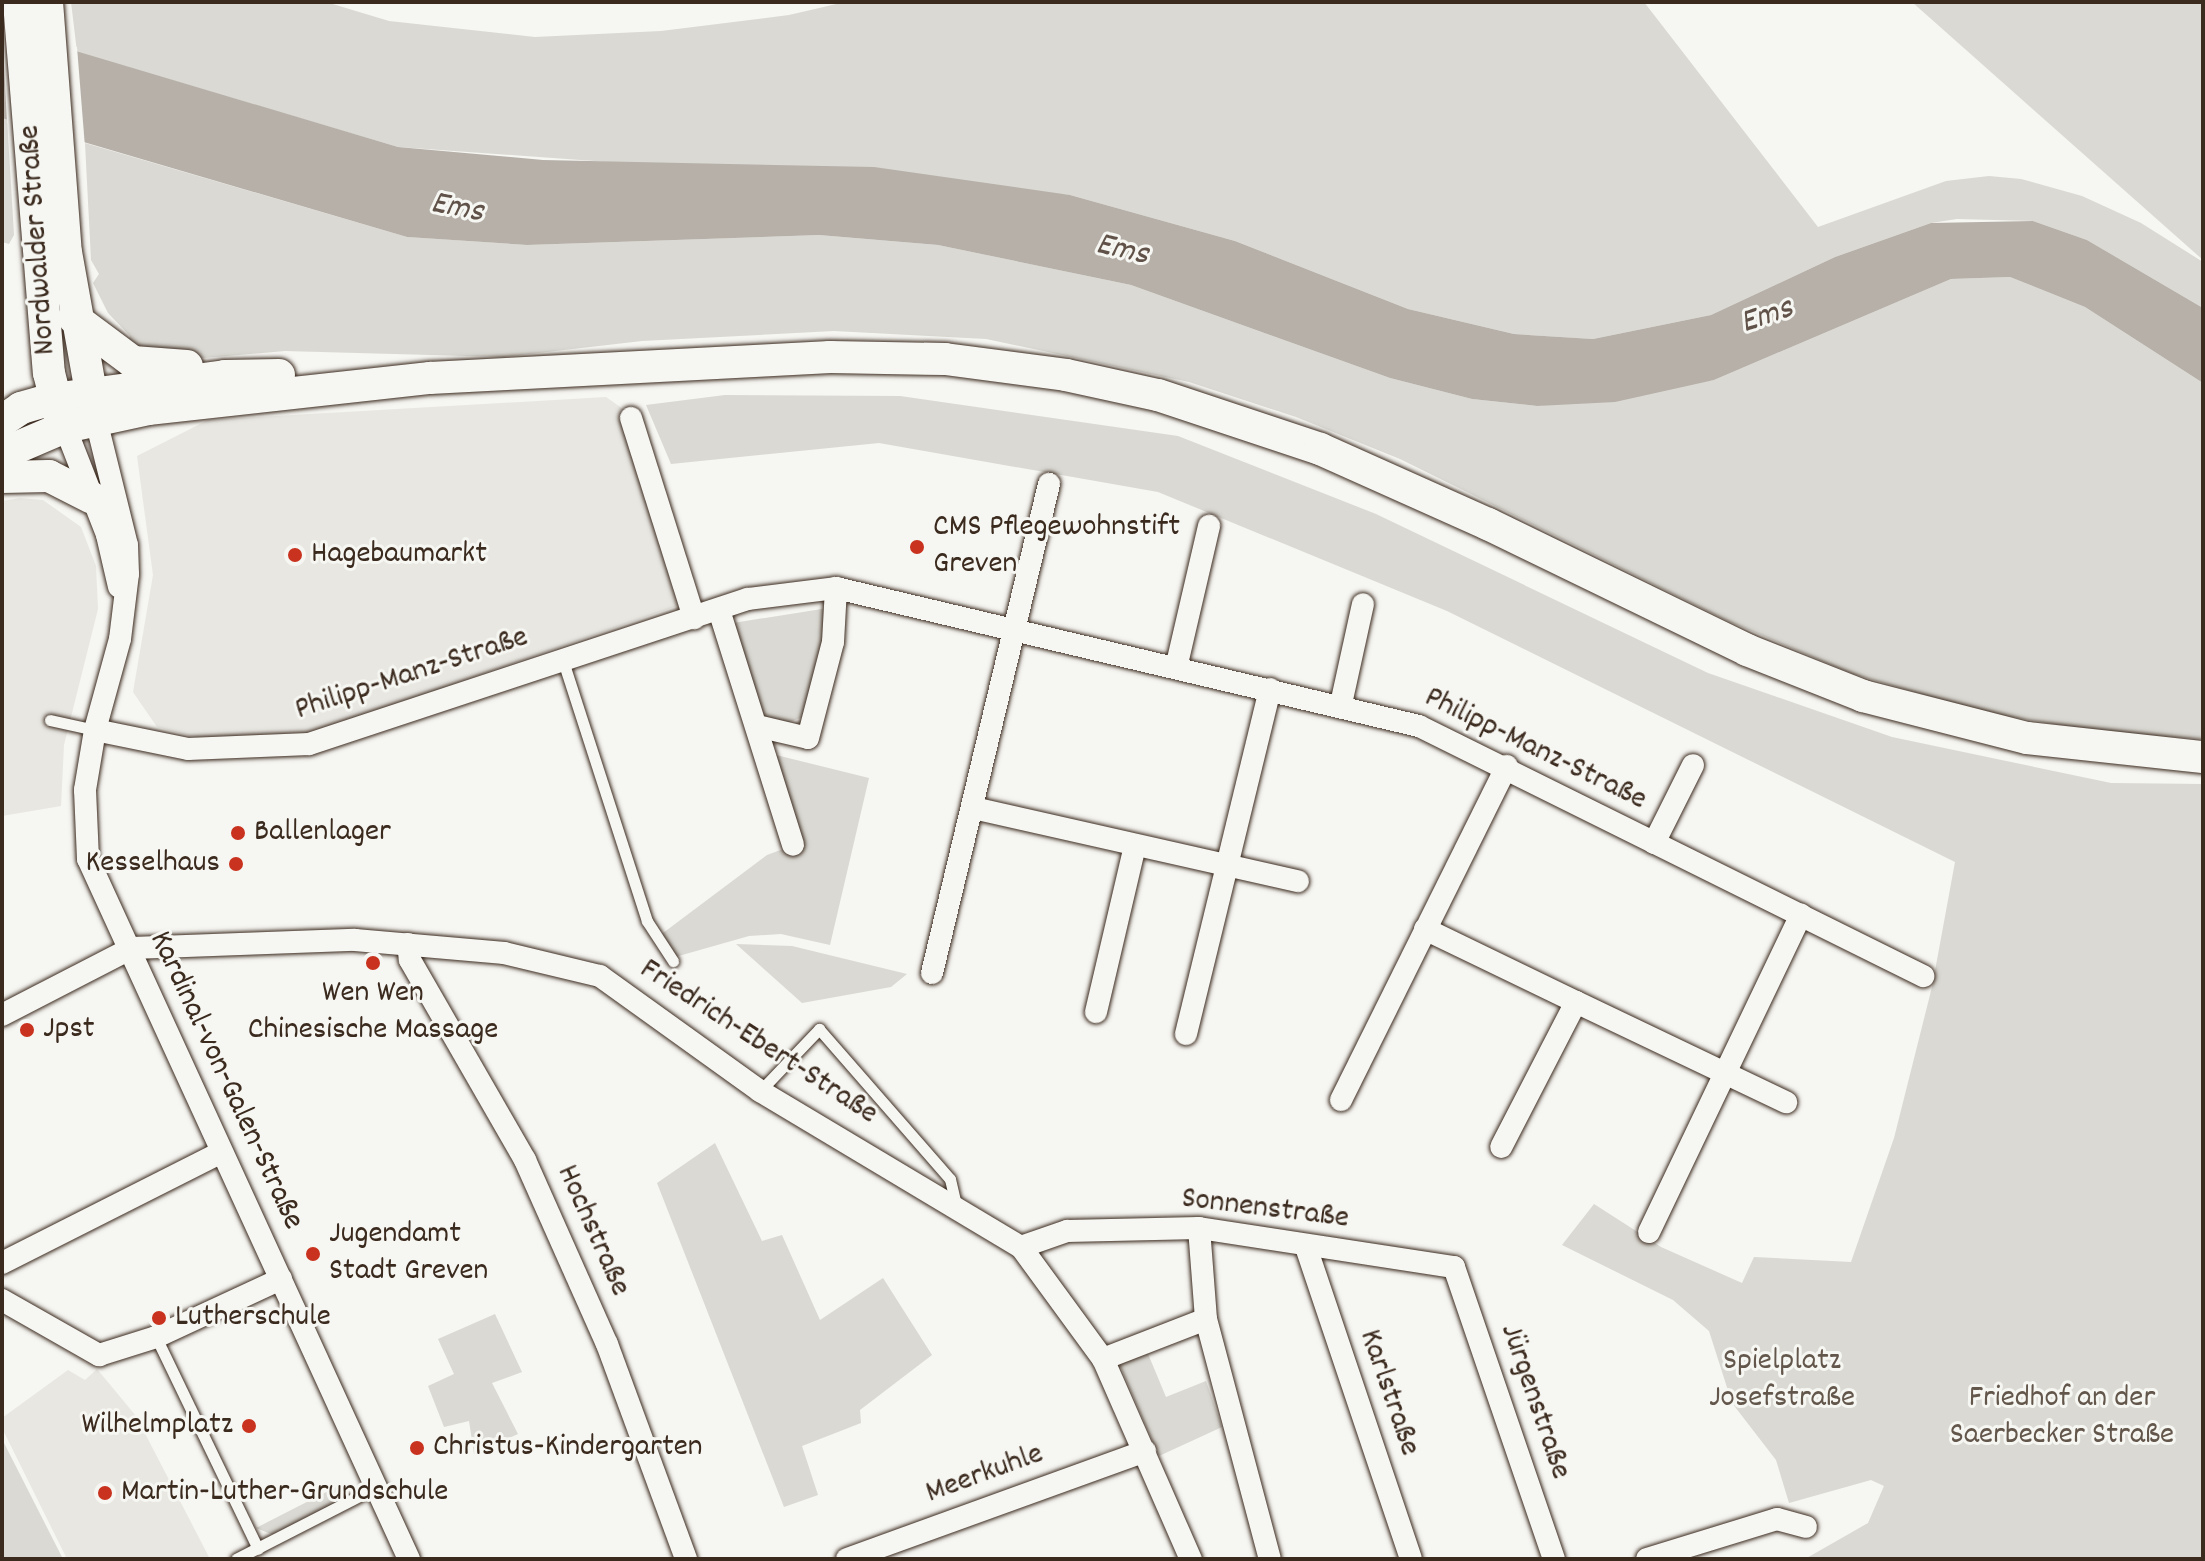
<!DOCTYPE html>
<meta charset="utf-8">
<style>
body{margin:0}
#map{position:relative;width:2205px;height:1561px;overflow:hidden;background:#f6f6f2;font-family:Dekko,sans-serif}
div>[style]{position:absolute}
.built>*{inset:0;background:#e8e7e2}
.green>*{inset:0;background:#dad9d3}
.water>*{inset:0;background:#b6b0a9}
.pier>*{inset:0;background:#f6f6f2}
.roads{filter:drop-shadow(0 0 2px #3b2a1e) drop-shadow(0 0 2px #3b2a1e)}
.service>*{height:11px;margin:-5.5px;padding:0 5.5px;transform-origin:5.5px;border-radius:5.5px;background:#f6f6f2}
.minor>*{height:22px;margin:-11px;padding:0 11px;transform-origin:11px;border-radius:11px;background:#f6f6f2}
.secondary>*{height:32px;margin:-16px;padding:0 16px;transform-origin:16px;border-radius:16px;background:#f6f6f2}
.dots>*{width:22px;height:22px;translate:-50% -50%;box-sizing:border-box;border:4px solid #f6f6f2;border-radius:50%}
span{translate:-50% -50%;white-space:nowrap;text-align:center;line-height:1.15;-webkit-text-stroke:6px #f6f6f2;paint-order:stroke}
.street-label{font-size:32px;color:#3b2a1e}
.poi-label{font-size:32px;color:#3b2a1e}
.left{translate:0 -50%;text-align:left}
.right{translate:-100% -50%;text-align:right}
.park-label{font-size:32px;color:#63564b}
.water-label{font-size:34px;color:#605248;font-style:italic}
.frame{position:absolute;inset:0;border:4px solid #3b2a1e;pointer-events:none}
</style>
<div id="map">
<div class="built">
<div style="clip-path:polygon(606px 397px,643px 423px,694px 600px,308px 735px,218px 743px,157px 727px,133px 692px,153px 575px,137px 456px,208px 420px)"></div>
<div style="clip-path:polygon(20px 498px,43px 500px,81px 527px,96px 566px,98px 609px,64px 745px,61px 806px,2px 816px,2px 501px)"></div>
<div style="clip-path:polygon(97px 1369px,136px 1416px,210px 1559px,67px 1559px,2px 1428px,2px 1418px,68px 1370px,85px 1380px)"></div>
</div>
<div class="green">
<div style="clip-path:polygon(71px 2px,326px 2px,389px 21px,535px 37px,661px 31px,789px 15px,845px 2px,1644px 2px,1818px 227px,1946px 181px,1989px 176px,2021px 179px,2082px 196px,2141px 223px,2203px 262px,2203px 308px,2087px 240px,2033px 221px,1957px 219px,1931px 223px,1835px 257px,1711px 315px,1593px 339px,1514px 334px,1408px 309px,1235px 241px,1070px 195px,398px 147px,77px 52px)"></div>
<div style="clip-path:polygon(1912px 2px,2203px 2px,2203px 260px)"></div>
<div style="clip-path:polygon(2px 118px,7px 119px,14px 235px,9px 244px,2px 242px)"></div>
<div style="clip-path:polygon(85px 143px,407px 237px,527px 245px,819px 235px,938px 245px,1131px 285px,1390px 378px,1472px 399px,1537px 406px,1714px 380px,1951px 279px,2010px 277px,2085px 307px,2203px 383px,2203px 739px,2107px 733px,1983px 712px,1853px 674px,1728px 621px,1400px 459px,1296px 417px,1189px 382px,986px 339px,834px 331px,642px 341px,504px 357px,285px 351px,168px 361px,125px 350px,130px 336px,108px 313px,93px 283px,99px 274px,91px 260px)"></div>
<div style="clip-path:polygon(725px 395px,900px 396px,1178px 436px,1376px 514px,1708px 673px,1892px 737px,2111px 783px,2203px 784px,2203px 1559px,1805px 1559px,1868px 1523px,1884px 1486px,1871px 1480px,1789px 1503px,1776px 1460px,1732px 1403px,1709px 1331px,1673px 1300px,1562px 1245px,1594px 1204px,1661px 1247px,1742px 1283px,1754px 1257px,1851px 1262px,1894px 1138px,1932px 987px,1955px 862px,1447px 611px,1158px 492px,879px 443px,671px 464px,646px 405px)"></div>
<div style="clip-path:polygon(828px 608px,825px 644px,803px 717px,787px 723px,770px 720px,762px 713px,733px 623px)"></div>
<div style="clip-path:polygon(772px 754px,869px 778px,830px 945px,781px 934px,749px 936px,675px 957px,659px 936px,767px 855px,786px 848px)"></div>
<div style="clip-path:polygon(736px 944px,792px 946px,907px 974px,891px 987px,802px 1003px)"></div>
<div style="clip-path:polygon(715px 1143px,762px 1241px,782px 1235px,820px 1320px,883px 1278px,932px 1355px,860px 1410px,861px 1423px,802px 1446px,818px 1495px,784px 1507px,657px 1183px)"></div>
<div style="clip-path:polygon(495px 1314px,522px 1372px,492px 1383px,518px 1434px,474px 1454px,469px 1421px,444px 1427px,428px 1386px,454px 1374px,438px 1339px)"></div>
<div style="clip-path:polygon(1146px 1349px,1166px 1397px,1206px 1381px,1222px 1427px,1159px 1456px,1118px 1361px)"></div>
<div style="clip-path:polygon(2px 1439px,63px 1559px,2px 1559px)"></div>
<div style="clip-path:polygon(338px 1486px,346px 1499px,276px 1536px,256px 1528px)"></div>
</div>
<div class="water">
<div style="clip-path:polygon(2px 29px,398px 147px,543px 160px,874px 167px,1070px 195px,1235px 241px,1408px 309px,1514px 334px,1593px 339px,1711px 315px,1835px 257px,1931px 223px,2033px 221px,2087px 240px,2203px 308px,2203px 383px,2085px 307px,2010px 277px,1951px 279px,1714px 380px,1615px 402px,1537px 406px,1472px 399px,1390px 378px,1131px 285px,938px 245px,819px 235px,527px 245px,407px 237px,2px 118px)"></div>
</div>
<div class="pier">
<div style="clip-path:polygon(2px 25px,77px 47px,85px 147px,7px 123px)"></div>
</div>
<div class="roads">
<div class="service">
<div style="left:563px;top:661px;width:273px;rotate:72.1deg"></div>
<div style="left:647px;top:921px;width:48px;rotate:57deg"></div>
<div style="left:50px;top:720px;width:46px;rotate:12.5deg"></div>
<div style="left:760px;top:1091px;width:86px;rotate:-46.4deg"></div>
<div style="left:819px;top:1029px;width:199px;rotate:48.9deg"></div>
<div style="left:950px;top:1179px;width:27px;rotate:77deg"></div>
<div style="left:156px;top:1337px;width:235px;rotate:64.3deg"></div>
<div style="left:236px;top:1559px;width:158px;rotate:-27.1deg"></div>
</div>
<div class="minor">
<div style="left:631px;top:418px;width:210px;rotate:72.5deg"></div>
<div style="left:96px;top:420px;width:129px;rotate:76.1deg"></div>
<div style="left:127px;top:545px;width:29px;rotate:88deg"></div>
<div style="left:128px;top:574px;width:65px;rotate:97deg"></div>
<div style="left:120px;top:639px;width:94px;rotate:105.4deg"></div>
<div style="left:95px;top:730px;width:61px;rotate:99.5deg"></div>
<div style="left:85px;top:790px;width:69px;rotate:87.5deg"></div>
<div style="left:88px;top:859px;width:770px;rotate:65.37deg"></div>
<div style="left:65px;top:427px;width:116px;rotate:68.7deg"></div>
<div style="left:107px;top:535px;width:53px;rotate:77deg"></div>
<div style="left:719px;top:610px;width:246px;rotate:72.5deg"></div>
<div style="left:1176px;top:668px;width:146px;rotate:-76.9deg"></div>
<div style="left:1341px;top:704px;width:102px;rotate:-77.6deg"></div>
<div style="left:757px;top:726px;width:52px;rotate:13.2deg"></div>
<div style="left:808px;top:738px;width:99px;rotate:-75.4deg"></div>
<div style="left:833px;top:642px;width:54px;rotate:-86.8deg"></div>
<div style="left:95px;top:730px;width:95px;rotate:11.5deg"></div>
<div style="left:188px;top:749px;width:121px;rotate:-2.4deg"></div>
<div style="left:309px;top:744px;width:462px;rotate:-18.3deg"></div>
<div style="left:748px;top:599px;width:89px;rotate:-7.1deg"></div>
<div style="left:836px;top:588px;width:599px;rotate:13.32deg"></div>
<div style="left:1419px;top:726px;width:563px;rotate:26.38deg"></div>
<div style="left:973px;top:808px;width:333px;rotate:12.7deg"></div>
<div style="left:1654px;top:843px;width:87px;rotate:-63.4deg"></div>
<div style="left:1425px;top:929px;width:168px;rotate:25.8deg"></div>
<div style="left:1576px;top:1002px;width:163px;rotate:117.3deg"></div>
<div style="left:408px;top:944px;width:16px;rotate:83deg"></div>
<div style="left:410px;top:960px;width:231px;rotate:60.1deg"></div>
<div style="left:525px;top:1160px;width:201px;rotate:66deg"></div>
<div style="left:607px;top:1344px;width:229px;rotate:69.8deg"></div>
<div style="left:932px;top:973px;width:503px;rotate:-76.54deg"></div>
<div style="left:1576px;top:1002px;width:233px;rotate:25.5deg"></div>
<div style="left:1096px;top:1012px;width:171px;rotate:-76.8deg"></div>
<div style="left:2px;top:1015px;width:146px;rotate:-27.3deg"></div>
<div style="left:132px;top:948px;width:223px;rotate:-2.1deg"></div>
<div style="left:355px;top:940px;width:150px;rotate:5deg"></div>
<div style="left:504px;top:953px;width:99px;rotate:13.5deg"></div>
<div style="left:600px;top:976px;width:197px;rotate:35.7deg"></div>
<div style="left:760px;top:1091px;width:304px;rotate:30.9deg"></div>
<div style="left:1021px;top:1247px;width:139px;rotate:53.8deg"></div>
<div style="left:1103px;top:1359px;width:219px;rotate:66.3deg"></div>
<div style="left:1186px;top:1034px;width:355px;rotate:-76.3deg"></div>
<div style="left:1341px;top:1100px;width:373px;rotate:-63.6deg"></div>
<div style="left:1199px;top:1228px;width:91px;rotate:85.6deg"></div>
<div style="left:1206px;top:1319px;width:248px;rotate:75.1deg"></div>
<div style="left:1649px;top:1232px;width:352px;rotate:-64.4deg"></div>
<div style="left:1021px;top:1247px;width:49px;rotate:-19.2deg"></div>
<div style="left:1067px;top:1231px;width:132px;rotate:-1.3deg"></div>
<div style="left:1199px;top:1228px;width:258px;rotate:8.7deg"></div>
<div style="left:1454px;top:1267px;width:309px;rotate:71.1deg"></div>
<div style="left:1306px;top:1247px;width:329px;rotate:71.4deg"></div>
<div style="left:2px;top:1263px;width:246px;rotate:-26.8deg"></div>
<div style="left:2px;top:1300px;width:112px;rotate:29.6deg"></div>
<div style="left:99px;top:1355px;width:60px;rotate:-17.5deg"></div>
<div style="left:156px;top:1337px;width:138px;rotate:-24.9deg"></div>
<div style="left:1103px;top:1359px;width:110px;rotate:-21.2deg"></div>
<div style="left:847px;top:1559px;width:317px;rotate:-19.9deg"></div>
<div style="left:1647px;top:1559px;width:136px;rotate:-17.1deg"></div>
<div style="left:1777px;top:1519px;width:30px;rotate:15deg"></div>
</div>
<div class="secondary">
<div style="left:19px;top:2px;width:372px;rotate:85.4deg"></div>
<div style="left:49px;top:373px;width:45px;rotate:76deg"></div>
<div style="left:47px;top:2px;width:251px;rotate:85.7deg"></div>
<div style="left:66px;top:252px;width:166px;rotate:79.9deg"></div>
<div style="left:74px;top:318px;width:74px;rotate:36.7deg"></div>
<div style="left:133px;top:362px;width:54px;rotate:4.2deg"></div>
<div style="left:2px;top:421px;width:23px;rotate:-34deg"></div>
<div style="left:21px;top:408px;width:33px;rotate:-16deg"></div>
<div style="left:53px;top:399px;width:174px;rotate:-7.6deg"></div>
<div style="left:225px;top:376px;width:54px;rotate:-1.1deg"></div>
<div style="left:2px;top:454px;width:69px;rotate:-23.2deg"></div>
<div style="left:65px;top:427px;width:85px;rotate:-12.2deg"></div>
<div style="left:148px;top:409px;width:284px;rotate:-6.3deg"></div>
<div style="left:430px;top:378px;width:401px;rotate:-3deg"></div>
<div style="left:830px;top:357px;width:115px;rotate:1deg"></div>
<div style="left:945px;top:359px;width:122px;rotate:7.5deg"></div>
<div style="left:1066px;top:375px;width:94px;rotate:12.3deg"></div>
<div style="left:1158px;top:395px;width:171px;rotate:18.4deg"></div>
<div style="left:1320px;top:449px;width:184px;rotate:24.1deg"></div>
<div style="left:1488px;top:524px;width:288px;rotate:25.9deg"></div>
<div style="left:1747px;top:650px;width:125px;rotate:21.6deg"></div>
<div style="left:1863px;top:696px;width:169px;rotate:14.4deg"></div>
<div style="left:2027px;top:738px;width:177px;rotate:6.2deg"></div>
<div style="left:2px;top:477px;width:47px;rotate:-1.2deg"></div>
<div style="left:49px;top:476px;width:48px;rotate:27.1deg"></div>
</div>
</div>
<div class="dots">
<div style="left:917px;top:547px;background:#c8321e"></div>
<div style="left:295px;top:555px;background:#c8321e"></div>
<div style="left:238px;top:833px;background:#c8321e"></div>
<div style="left:236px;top:864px;background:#c8321e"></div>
<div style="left:373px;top:963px;background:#c8321e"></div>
<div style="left:27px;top:1030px;background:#c8321e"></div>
<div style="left:313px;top:1254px;background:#c8321e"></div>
<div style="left:159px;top:1318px;background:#c8321e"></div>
<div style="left:249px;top:1426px;background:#c8321e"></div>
<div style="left:417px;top:1448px;background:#c8321e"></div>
<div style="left:105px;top:1493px;background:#c8321e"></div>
</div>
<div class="street-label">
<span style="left:39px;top:240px;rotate:-94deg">Nordwalder Straße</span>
<span style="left:412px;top:675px;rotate:-18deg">Philipp-Manz-Straße</span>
<span style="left:1535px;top:750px;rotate:26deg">Philipp-Manz-Straße</span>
<span style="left:758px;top:1043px;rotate:33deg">Friedrich-Ebert-Straße</span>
<span style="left:225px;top:1081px;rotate:65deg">Kardinal-von-Galen-Straße</span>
<span style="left:1265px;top:1210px;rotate:7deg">Sonnenstraße</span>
<span style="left:592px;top:1231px;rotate:66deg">Hochstraße</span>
<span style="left:1388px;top:1393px;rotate:71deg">Karlstraße</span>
<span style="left:1534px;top:1402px;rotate:71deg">Jürgenstraße</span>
<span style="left:985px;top:1475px;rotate:-20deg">Meerkuhle</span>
</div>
<div class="poi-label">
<span class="left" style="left:933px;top:547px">CMS Pflegewohnstift<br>Greven</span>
<span class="left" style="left:311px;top:555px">Hagebaumarkt</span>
<span class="left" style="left:254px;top:833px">Ballenlager</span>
<span class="right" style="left:220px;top:864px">Kesselhaus</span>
<span style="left:373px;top:1013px">Wen Wen<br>Chinesische Massage</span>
<span class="left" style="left:43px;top:1030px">Jpst</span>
<span class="left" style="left:329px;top:1254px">Jugendamt<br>Stadt Greven</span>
<span class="left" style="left:175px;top:1318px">Lutherschule</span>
<span class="right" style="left:233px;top:1426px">Wilhelmplatz</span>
<span class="left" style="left:433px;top:1448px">Christus-Kindergarten</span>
<span class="left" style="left:121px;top:1493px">Martin-Luther-Grundschule</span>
</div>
<div class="park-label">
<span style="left:1782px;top:1381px">Spielplatz<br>Josefstraße</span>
<span style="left:2062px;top:1418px">Friedhof an der<br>Saerbecker Straße</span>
</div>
<div class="water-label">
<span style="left:457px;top:209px;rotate:11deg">Ems</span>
<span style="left:1122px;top:251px;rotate:13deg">Ems</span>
<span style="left:1767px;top:317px;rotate:-19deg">Ems</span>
</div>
<div class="frame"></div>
</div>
